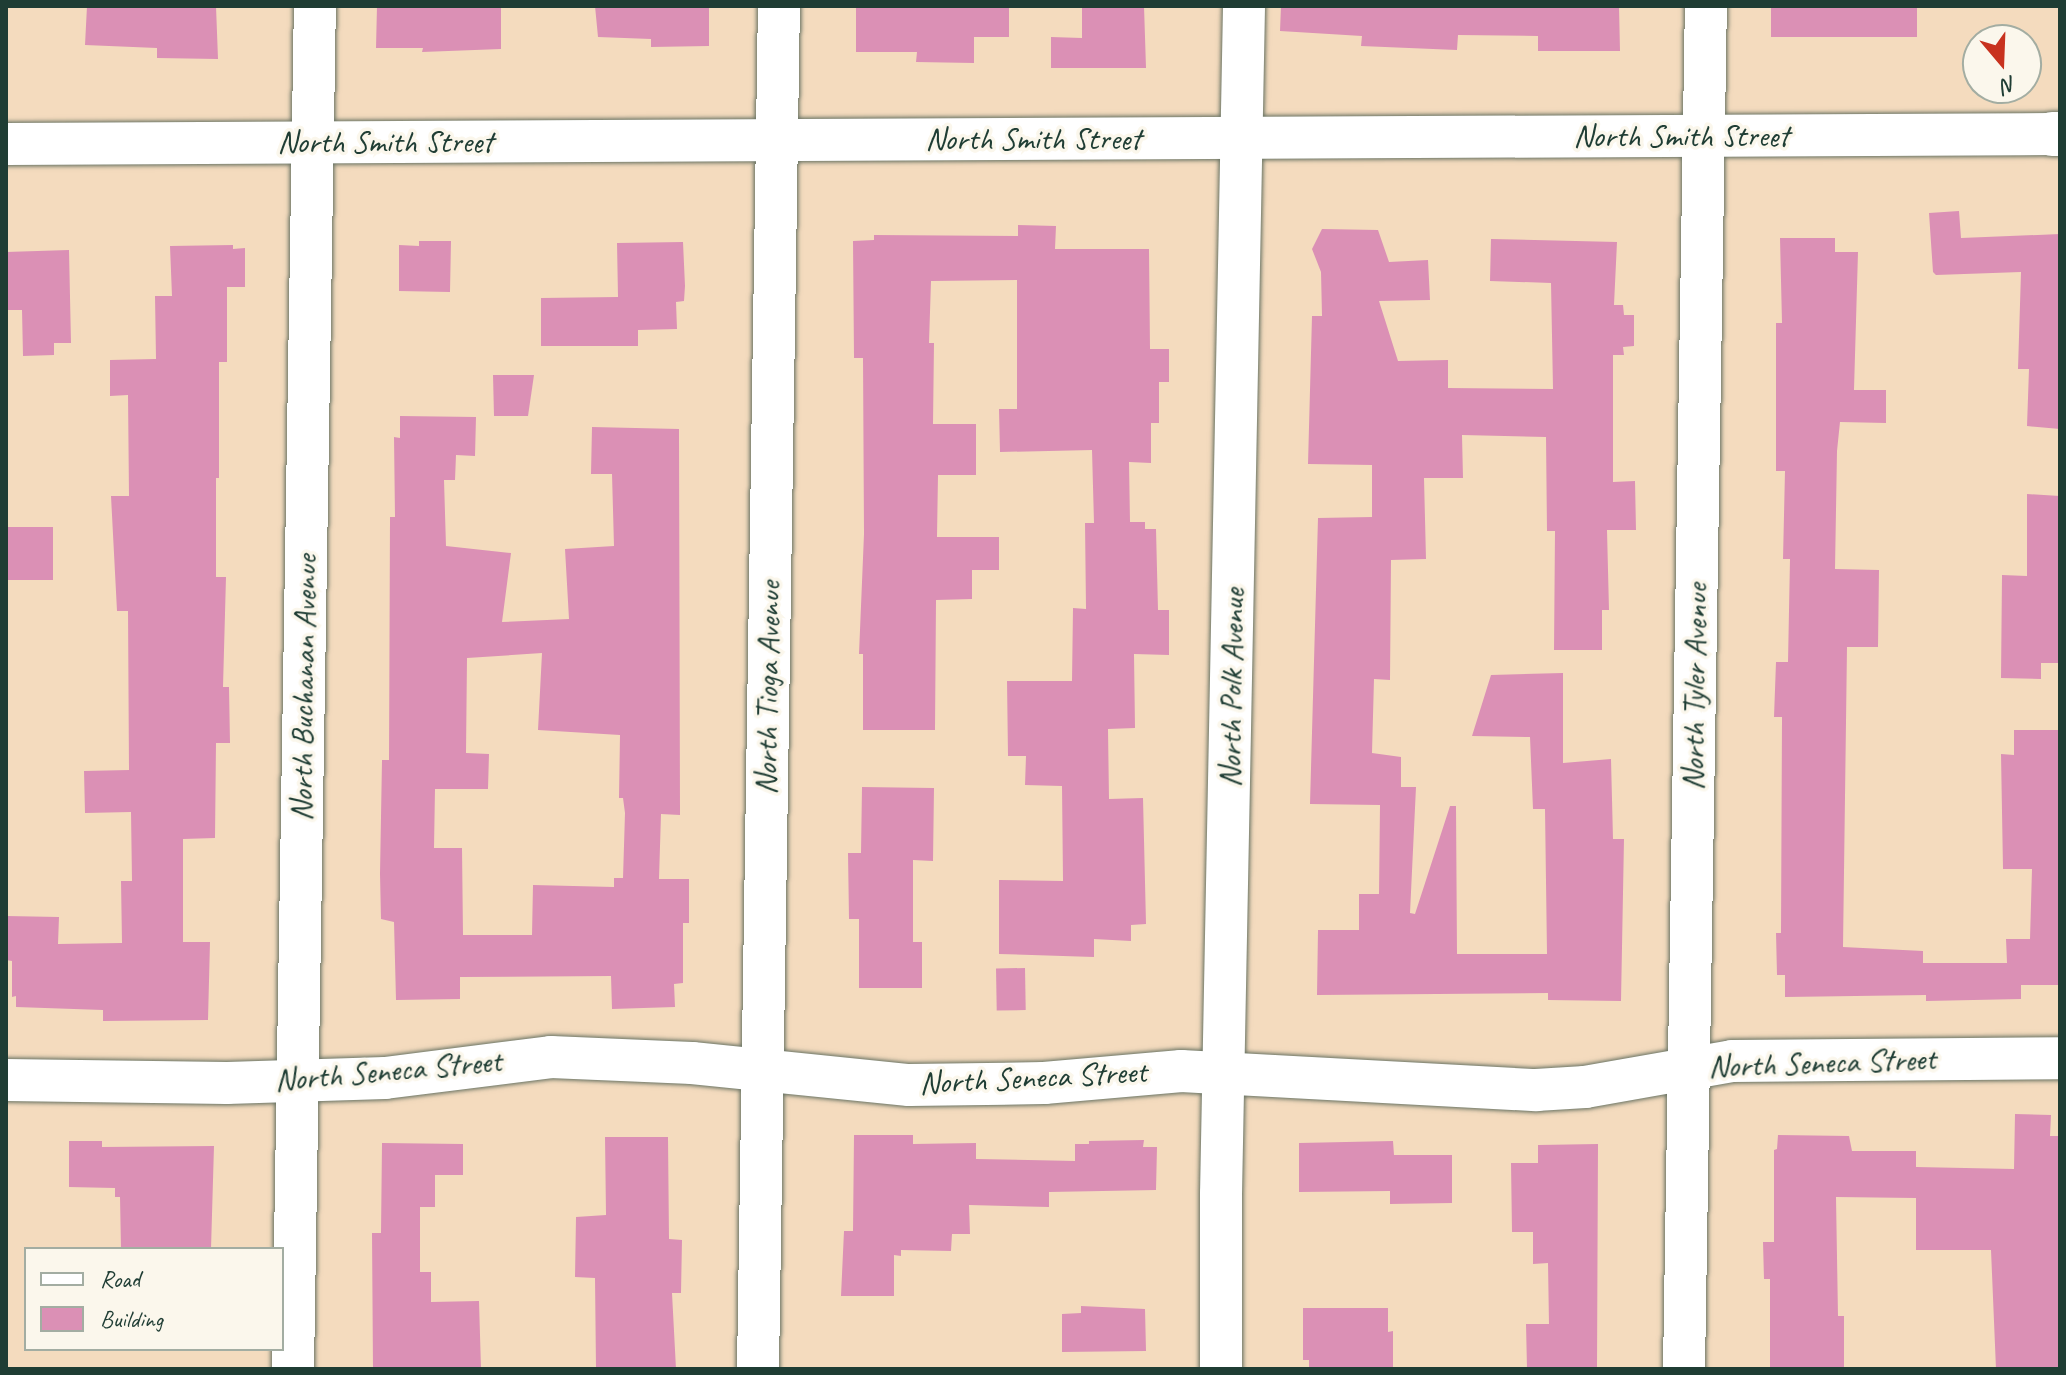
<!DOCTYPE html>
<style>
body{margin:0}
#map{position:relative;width:2066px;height:1375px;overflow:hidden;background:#f4dbbe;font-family:Caveat,sans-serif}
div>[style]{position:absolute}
.building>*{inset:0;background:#db90b5;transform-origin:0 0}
.roads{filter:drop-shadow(0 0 2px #6a7464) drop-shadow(0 0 2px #6a7464)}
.minor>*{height:42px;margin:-21px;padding:0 21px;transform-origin:21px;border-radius:21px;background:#fff}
.tertiary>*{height:44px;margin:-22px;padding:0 22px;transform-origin:22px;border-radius:22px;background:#fff}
span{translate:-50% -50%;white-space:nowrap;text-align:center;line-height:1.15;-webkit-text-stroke:7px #fbf7ec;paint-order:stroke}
.street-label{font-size:32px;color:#1f3d34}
.frame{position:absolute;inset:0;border:8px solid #1f3d34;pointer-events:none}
.legend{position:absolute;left:24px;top:1247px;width:260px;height:104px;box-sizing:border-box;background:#fbf7ec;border:2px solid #a3ada2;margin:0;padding:10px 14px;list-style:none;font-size:24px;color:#1f3d34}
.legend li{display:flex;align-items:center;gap:16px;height:40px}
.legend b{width:40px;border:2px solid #a3ada2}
.north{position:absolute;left:1962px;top:24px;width:80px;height:80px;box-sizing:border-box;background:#fbf7ec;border:2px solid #a3ada2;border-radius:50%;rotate:161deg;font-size:22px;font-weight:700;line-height:32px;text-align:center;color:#1f3d34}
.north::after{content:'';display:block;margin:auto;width:28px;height:36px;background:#c8321e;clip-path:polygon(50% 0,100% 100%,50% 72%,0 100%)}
</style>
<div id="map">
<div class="building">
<div style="clip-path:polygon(87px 6px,216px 6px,218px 59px,157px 58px,157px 48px,85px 45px)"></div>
<div style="clip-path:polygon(377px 6px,501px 6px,501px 49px,422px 52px,423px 48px,376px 48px)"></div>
<div style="clip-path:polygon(595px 6px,709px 6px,709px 46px,651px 47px,651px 39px,598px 37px)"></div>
<div style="clip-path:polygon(856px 6px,1009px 6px,1009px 37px,974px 37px,974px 63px,916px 62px,917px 52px,856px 52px)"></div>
<div style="clip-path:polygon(1082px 6px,1144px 6px,1146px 68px,1051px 68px,1051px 37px,1082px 38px)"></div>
<div style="clip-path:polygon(1281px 6px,1619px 6px,1620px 51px,1538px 51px,1538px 36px,1458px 35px,1457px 50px,1361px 46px,1362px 36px,1280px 31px)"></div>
<div style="left:1771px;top:6px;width:146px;height:31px"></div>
<div style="clip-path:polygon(1959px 211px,1961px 238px,2060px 234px,2060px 429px,2027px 426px,2029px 369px,2018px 369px,2021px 272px,1936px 275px,1933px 272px,1929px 213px)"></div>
<div style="clip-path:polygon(1018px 225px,1056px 226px,1055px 249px,1149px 249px,1150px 349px,1169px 349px,1169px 382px,1159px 382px,1159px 423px,1151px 423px,1151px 463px,1129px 462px,1130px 522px,1145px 522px,1145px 529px,1156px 529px,1158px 610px,1169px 610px,1169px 655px,1134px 654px,1135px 728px,1108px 729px,1109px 799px,1143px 798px,1146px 924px,1131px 925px,1131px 941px,1094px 939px,1094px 957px,999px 954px,999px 880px,1063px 881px,1062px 786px,1025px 785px,1026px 756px,1008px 756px,1007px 681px,1072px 681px,1073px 608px,1086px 609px,1085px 523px,1094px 523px,1092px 450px,1000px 452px,999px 409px,1017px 409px,1017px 280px,931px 281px,929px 343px,934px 343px,933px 424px,976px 424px,976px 475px,938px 475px,937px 537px,999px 537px,999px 570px,972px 570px,972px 599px,936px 600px,935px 730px,863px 730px,863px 654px,859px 654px,864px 534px,863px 358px,854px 358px,853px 241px,874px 240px,874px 235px,1018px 236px)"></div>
<div style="clip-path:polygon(1322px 229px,1378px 230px,1389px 262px,1428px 260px,1430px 300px,1379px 301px,1398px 361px,1448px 360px,1448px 388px,1553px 389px,1551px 283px,1490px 281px,1491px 239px,1617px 242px,1614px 305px,1623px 305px,1624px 315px,1634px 315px,1634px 346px,1623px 347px,1624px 355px,1613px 355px,1613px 482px,1635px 481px,1636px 530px,1607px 530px,1609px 610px,1602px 610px,1602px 650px,1554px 650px,1555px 531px,1547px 531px,1546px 437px,1462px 435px,1463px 478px,1424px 478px,1426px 559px,1391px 560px,1390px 680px,1374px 679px,1372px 753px,1401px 757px,1401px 787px,1416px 787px,1410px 913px,1415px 914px,1450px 806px,1456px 806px,1457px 954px,1547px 954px,1545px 809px,1533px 809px,1530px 737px,1472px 736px,1491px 675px,1563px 673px,1563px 763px,1611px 759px,1613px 839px,1624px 839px,1621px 1001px,1548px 1000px,1548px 993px,1317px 995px,1318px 930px,1359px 930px,1359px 894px,1379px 894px,1380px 805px,1310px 804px,1318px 518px,1372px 517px,1372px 465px,1308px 464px,1312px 316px,1322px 316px,1321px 272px,1312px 249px)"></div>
<div style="clip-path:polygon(1780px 238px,1835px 238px,1835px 252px,1858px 252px,1854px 390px,1886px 390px,1886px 423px,1840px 422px,1837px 451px,1835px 569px,1879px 570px,1878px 647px,1847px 647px,1843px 947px,1923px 951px,1923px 963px,2007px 963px,2006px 939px,2030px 939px,2032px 869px,2003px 869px,2001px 754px,2014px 755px,2014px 730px,2060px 730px,2060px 985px,2021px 985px,2021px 999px,1926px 1001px,1926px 995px,1785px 997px,1785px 975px,1777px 975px,1776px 933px,1781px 933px,1782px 717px,1774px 717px,1776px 662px,1788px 662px,1790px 559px,1783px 559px,1785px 471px,1776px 471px,1776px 323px,1782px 323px)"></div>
<div style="clip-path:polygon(419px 241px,451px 241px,450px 292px,399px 291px,399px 245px,419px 246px)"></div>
<div style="clip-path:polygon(683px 242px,685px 286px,684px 301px,676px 302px,677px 329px,638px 330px,638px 346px,541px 346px,541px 298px,618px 297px,617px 243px)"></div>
<div style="clip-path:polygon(233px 245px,233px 249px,245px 248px,245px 287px,227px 287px,227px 362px,219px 362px,219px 478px,216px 478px,216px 577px,226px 577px,223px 687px,229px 687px,230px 743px,216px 743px,215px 838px,183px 839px,183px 942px,210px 942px,208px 1020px,103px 1021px,103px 1010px,16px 1007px,16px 996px,12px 997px,12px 961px,6px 960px,6px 916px,59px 917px,58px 944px,122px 943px,121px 881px,132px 881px,131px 812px,85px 813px,84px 771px,129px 770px,128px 611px,117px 611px,111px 496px,129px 496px,128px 395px,110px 396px,110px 360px,156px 359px,155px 296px,172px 296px,170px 246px)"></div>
<div style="clip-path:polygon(69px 250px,71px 343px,54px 343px,54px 355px,23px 356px,22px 310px,6px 310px,6px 252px)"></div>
<div style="clip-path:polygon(493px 375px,534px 375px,528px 416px,494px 416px)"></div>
<div style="clip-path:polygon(evenodd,400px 416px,476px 417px,475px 456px,456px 455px,455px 480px,444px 480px,446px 546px,511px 553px,502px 622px,569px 619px,565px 549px,614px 546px,612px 474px,591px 474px,592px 427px,679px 429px,680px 815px,661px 814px,659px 879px,689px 879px,689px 923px,683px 923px,683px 983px,674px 984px,675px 1007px,612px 1009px,611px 976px,460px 977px,460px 999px,396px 1000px,394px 922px,381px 919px,380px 874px,382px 760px,389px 760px,390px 517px,395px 517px,394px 437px,400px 438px,400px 416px,542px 653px,538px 730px,620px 735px,619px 798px,623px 798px,625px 813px,623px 878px,614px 878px,614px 887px,533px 885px,532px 935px,463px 935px,462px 848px,434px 848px,435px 789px,488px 789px,489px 754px,466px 753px,467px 658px,542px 653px)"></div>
<div style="clip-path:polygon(2027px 494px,2060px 496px,2060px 663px,2041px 663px,2041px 679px,2001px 678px,2002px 575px,2027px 576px)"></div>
<div style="left:6px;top:527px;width:47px;height:53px"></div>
<div style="clip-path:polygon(862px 787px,934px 788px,933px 861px,913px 860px,913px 942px,922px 942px,922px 988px,859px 988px,859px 919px,849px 919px,848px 853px,861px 853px)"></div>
<div style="left:1025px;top:968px;width:42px;height:29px;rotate:89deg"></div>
<div style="clip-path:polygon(2015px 1114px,2051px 1115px,2050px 1136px,2060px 1136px,2060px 1369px,1996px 1369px,1991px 1250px,1916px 1250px,1916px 1198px,1836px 1197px,1838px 1316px,1844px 1316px,1844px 1369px,1770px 1369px,1770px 1279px,1764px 1279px,1763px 1242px,1774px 1242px,1774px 1150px,1777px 1149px,1778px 1135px,1849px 1136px,1852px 1151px,1916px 1151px,1916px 1167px,2014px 1169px)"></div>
<div style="clip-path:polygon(854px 1135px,913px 1135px,913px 1144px,976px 1143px,976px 1159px,1075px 1161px,1075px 1144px,1089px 1144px,1089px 1141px,1144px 1140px,1143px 1147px,1157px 1147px,1156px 1190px,1049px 1192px,1049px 1207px,969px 1205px,970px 1234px,952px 1234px,951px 1251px,901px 1250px,901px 1256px,894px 1255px,894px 1296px,841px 1296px,844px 1231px,853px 1231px)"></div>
<div style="clip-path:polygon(605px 1137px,668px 1137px,669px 1239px,682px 1240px,681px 1293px,672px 1293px,676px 1369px,596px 1369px,595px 1278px,575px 1277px,576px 1217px,606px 1215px)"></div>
<div style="clip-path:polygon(69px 1141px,102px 1141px,102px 1147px,214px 1146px,211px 1249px,121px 1249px,120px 1197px,115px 1197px,115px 1188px,69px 1187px)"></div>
<div style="clip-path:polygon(1393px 1141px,1394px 1155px,1452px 1155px,1452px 1203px,1390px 1204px,1390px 1191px,1299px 1192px,1299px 1143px)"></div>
<div style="clip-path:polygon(382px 1143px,463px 1144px,463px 1175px,435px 1175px,435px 1207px,420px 1207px,420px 1272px,431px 1272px,431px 1302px,479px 1301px,481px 1369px,373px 1369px,372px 1233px,381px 1233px)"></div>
<div style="clip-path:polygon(1598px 1144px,1597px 1369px,1527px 1369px,1526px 1324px,1549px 1324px,1548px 1263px,1533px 1264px,1533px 1232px,1512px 1232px,1511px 1163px,1538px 1163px,1538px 1145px)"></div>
<div style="clip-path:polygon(1081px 1306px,1145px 1309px,1146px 1351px,1062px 1352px,1062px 1314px,1081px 1313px)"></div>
<div style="clip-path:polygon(1303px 1308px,1388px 1308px,1388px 1332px,1393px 1331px,1393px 1369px,1309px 1369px,1309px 1360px,1303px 1360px)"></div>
</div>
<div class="roads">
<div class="minor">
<div style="left:6px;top:144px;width:2046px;rotate:-0.28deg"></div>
<div style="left:6px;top:1080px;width:221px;rotate:0.8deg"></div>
<div style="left:227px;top:1083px;width:158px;rotate:-1.8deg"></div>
<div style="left:385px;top:1078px;width:167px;rotate:-7.2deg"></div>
<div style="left:551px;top:1057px;width:141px;rotate:2.4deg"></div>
<div style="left:692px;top:1063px;width:218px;rotate:5.8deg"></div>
<div style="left:909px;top:1085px;width:135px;rotate:-0.8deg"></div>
<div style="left:1044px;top:1083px;width:138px;rotate:-5deg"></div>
<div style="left:1181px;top:1071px;width:356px;rotate:3.1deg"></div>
<div style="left:1536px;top:1090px;width:49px;rotate:-3.5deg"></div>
<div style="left:1585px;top:1087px;width:149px;rotate:-10deg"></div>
<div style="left:1732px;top:1061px;width:328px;rotate:-0.5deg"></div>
<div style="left:293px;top:1369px;width:1363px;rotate:-89.08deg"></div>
<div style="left:758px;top:1369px;width:1363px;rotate:-89.12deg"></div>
<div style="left:1221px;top:1369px;width:175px;rotate:-90deg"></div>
<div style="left:1221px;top:1194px;width:1188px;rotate:-88.89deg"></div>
<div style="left:1684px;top:1369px;width:1363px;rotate:-89.08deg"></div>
</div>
<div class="tertiary">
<div style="left:2052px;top:134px;width:8px"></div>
</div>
</div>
<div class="street-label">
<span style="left:1681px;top:136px">North Smith Street</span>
<span style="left:1033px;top:139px">North Smith Street</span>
<span style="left:385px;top:142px">North Smith Street</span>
<span style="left:1695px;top:687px;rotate:-89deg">North Tyler Avenue</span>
<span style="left:304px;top:688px;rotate:-89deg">North Buchanan Avenue</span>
<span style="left:768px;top:688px;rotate:-89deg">North Tioga Avenue</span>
<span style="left:1232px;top:688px;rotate:-89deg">North Polk Avenue</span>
<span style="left:1822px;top:1063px;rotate:-2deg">North Seneca Street</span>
<span style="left:388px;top:1071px;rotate:-5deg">North Seneca Street</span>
<span style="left:1033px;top:1078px;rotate:-3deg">North Seneca Street</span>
</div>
<div class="frame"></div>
<ul class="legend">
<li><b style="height:10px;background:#fff"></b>Road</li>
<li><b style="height:22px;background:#db90b5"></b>Building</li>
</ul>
<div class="north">N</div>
</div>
